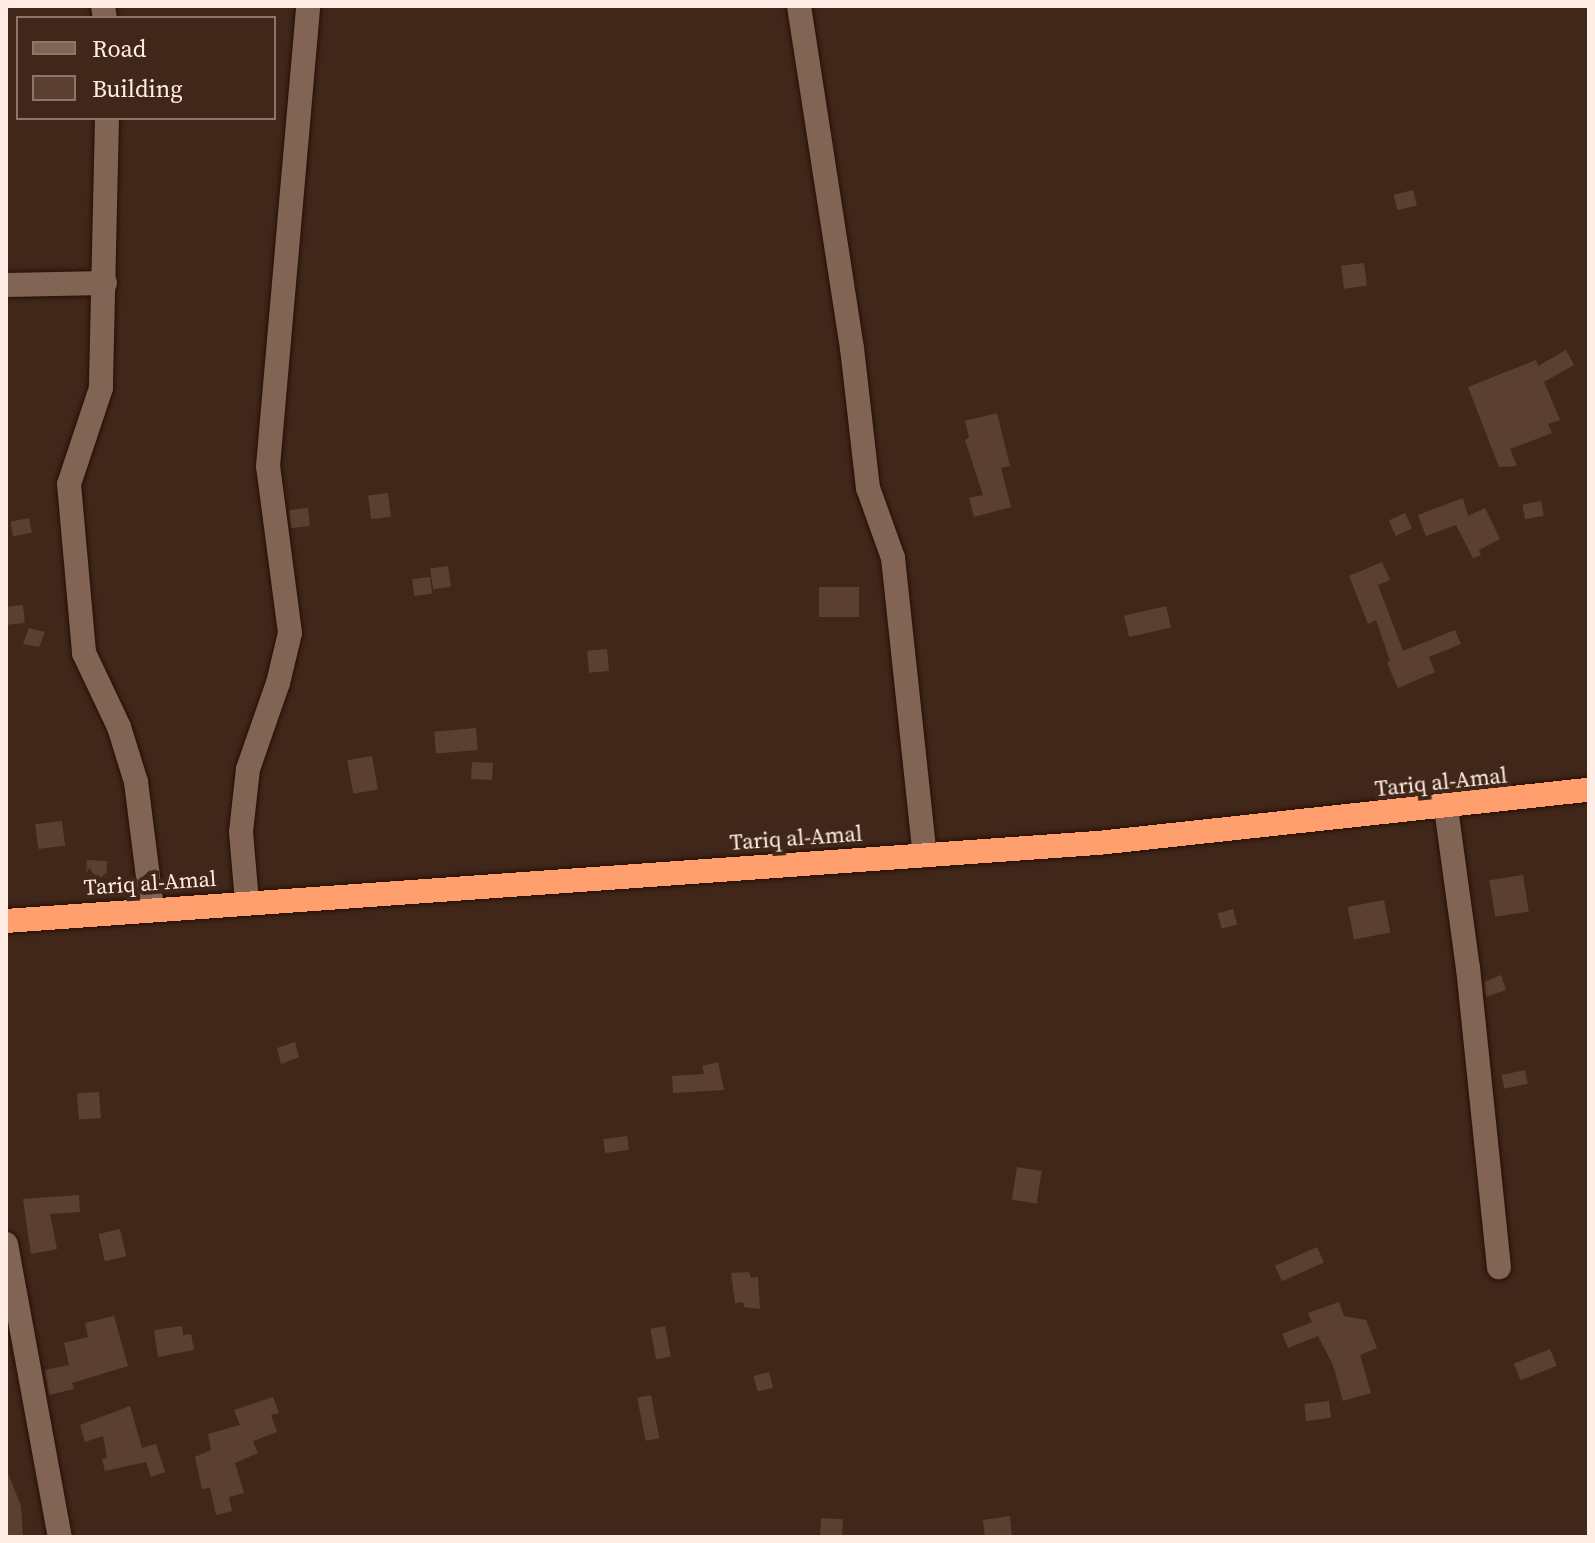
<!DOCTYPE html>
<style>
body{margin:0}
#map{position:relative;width:1595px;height:1543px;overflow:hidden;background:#40271a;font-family:"Source Serif 4",serif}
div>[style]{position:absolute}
.building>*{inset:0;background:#5b4032;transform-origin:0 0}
.roads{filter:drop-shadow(0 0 2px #260f04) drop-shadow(0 0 2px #260f04)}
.minor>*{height:24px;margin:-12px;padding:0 12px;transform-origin:12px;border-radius:12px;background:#826455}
.highway>*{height:24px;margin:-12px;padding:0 12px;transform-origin:12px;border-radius:12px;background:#ff9f6e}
span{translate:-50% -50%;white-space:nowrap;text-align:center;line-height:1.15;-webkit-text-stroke:8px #40271a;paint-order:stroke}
.street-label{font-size:22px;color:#ffede5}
.frame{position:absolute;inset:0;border:8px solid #ffede5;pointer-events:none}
.legend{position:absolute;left:16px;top:16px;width:260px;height:104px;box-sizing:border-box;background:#40271a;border:2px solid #8c766b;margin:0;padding:10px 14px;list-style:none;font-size:24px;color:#ffede5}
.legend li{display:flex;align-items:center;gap:16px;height:40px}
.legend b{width:40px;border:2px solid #8c766b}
</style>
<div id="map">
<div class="building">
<div style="left:1413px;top:190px;width:16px;height:20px;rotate:76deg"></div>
<div style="left:1364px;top:263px;width:23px;height:23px;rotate:83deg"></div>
<div style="clip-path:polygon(1566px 350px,1574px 365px,1544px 382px,1560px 420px,1548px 424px,1552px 433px,1510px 449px,1517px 466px,1499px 467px,1468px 387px,1536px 360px,1538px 366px)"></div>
<div style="clip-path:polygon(997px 413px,1010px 466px,1001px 468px,1011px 507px,974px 517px,969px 498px,983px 495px,965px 440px,969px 437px,965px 421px)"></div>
<div style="left:388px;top:493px;width:24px;height:20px;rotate:83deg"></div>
<div style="clip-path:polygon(1463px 498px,1468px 516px,1485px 508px,1500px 539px,1479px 550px,1481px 555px,1473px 558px,1456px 525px,1426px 536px,1418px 515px)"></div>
<div style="left:1541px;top:501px;width:15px;height:19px;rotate:79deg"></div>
<div style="left:308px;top:508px;width:18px;height:19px;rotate:84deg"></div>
<div style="left:1405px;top:513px;width:17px;height:18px;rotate:65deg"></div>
<div style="left:29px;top:518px;width:15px;height:19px;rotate:79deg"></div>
<div style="clip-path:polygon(1382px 562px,1390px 580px,1378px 585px,1403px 651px,1455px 630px,1461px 644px,1429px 657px,1435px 672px,1398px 688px,1387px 663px,1390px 661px,1376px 620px,1368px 624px,1349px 576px)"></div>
<div style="left:448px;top:566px;width:21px;height:18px;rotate:82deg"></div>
<div style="left:430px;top:577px;width:17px;height:18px;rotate:83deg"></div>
<div style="left:859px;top:587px;width:30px;height:40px;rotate:90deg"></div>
<div style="left:23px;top:605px;width:18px;height:17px;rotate:84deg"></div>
<div style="left:1166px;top:606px;width:22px;height:43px;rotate:77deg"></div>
<div style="clip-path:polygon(29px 628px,45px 632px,39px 647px,23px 644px)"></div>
<div style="left:607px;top:649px;width:22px;height:20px;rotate:85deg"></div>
<div style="left:476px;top:728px;width:22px;height:42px;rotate:85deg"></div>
<div style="left:372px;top:756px;width:34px;height:25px;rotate:80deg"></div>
<div style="left:472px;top:762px;width:21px;height:17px;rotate:3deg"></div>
<div style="left:62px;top:821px;width:25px;height:27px;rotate:83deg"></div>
<div style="left:87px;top:860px;width:20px;height:17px;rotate:3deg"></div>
<div style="left:1523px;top:875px;width:37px;height:34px;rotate:81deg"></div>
<div style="left:1384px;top:900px;width:33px;height:37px;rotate:79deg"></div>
<div style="left:1233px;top:909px;width:16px;height:16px;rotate:75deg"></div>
<div style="clip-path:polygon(1501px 975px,1506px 990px,1486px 997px,1484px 982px)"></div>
<div style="clip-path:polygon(295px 1042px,299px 1057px,281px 1064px,277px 1048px)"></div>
<div style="clip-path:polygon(718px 1062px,724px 1090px,673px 1093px,672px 1076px,704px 1074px,702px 1066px)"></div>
<div style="left:1525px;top:1070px;width:14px;height:24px;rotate:78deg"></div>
<div style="left:99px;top:1092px;width:26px;height:22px;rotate:86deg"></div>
<div style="left:627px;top:1136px;width:14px;height:24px;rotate:82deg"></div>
<div style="left:1017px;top:1167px;width:25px;height:33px;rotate:9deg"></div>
<div style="clip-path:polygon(79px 1195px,80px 1212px,50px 1214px,57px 1249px,31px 1254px,23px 1199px)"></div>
<div style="left:120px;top:1229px;width:28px;height:22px;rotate:77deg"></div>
<div style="left:1317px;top:1247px;width:17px;height:46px;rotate:66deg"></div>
<div style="clip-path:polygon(749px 1272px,751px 1278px,758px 1277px,760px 1309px,744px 1307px,743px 1302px,735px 1303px,731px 1273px)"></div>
<div style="clip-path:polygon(1339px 1302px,1344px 1316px,1366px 1320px,1377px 1348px,1360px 1355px,1371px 1393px,1343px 1401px,1333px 1365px,1318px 1336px,1288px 1348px,1282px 1334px,1312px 1322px,1308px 1313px)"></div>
<div style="clip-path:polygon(114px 1316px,128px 1366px,72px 1383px,74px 1389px,49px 1395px,45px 1370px,69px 1365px,64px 1343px,88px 1337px,85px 1323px)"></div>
<div style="clip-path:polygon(182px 1326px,183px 1335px,191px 1334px,194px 1350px,158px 1357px,154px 1330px)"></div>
<div style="left:665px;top:1326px;width:31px;height:15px;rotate:79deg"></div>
<div style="left:1550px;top:1349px;width:18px;height:39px;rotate:68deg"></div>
<div style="left:769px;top:1372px;width:16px;height:16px;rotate:75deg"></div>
<div style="left:651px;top:1395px;width:44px;height:14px;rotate:79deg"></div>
<div style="clip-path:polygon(273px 1397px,279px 1413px,271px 1415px,277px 1432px,253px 1441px,258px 1453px,235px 1463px,244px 1493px,229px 1497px,232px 1511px,216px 1515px,210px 1488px,202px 1489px,195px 1457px,211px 1450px,208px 1434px,240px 1425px,234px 1410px)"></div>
<div style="left:1329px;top:1401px;width:17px;height:25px;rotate:83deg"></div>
<div style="clip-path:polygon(130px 1406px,142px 1448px,156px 1444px,165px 1472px,151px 1477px,146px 1462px,105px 1471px,102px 1459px,107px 1458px,103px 1436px,85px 1442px,80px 1425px)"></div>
<div style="clip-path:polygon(7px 1471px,21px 1506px,23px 1537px,6px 1537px)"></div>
<div style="clip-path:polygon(1010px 1516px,1012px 1537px,985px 1537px,983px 1520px)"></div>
<div style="left:821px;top:1518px;width:22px;height:17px;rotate:3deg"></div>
</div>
<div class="roads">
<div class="minor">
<div style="left:103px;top:6px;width:12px;rotate:81deg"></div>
<div style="left:799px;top:6px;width:346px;rotate:81.2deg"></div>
<div style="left:852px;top:348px;width:141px;rotate:83.5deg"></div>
<div style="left:868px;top:488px;width:74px;rotate:70.3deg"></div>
<div style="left:893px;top:558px;width:299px;rotate:83.9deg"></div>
<div style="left:107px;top:118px;width:270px;rotate:91.3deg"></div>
<div style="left:101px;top:388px;width:101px;rotate:108.4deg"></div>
<div style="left:69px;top:484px;width:170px;rotate:84.9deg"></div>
<div style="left:84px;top:653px;width:82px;rotate:64.7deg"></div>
<div style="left:119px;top:727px;width:58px;rotate:72.8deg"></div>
<div style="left:136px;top:782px;width:128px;rotate:82.8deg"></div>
<div style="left:6px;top:285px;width:99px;rotate:-1.2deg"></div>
<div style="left:1446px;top:808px;width:162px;rotate:82.2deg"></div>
<div style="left:1468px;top:968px;width:301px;rotate:84.1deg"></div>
<div style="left:247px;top:902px;width:70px;rotate:-94.9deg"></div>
<div style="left:241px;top:832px;width:63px;rotate:-83.7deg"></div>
<div style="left:248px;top:769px;width:91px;rotate:-70.8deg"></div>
<div style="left:278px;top:683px;width:51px;rotate:-76.5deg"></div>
<div style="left:290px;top:633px;width:168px;rotate:-97.5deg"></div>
<div style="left:268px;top:466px;width:462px;rotate:-85deg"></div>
<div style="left:6px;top:1244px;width:298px;rotate:79.6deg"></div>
</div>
<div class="highway">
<div style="left:6px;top:921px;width:1095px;rotate:-4.09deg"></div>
<div style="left:1098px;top:843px;width:494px;rotate:-6.2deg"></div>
</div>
</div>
<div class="street-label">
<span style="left:1441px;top:782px;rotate:-6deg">Tariq al-Amal</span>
<span style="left:796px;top:838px;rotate:-4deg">Tariq al-Amal</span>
<span style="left:150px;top:883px;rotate:-4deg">Tariq al-Amal</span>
</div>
<div class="frame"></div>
<ul class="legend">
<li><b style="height:10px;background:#826455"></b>Road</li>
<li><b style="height:22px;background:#5b4032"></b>Building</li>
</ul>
</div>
